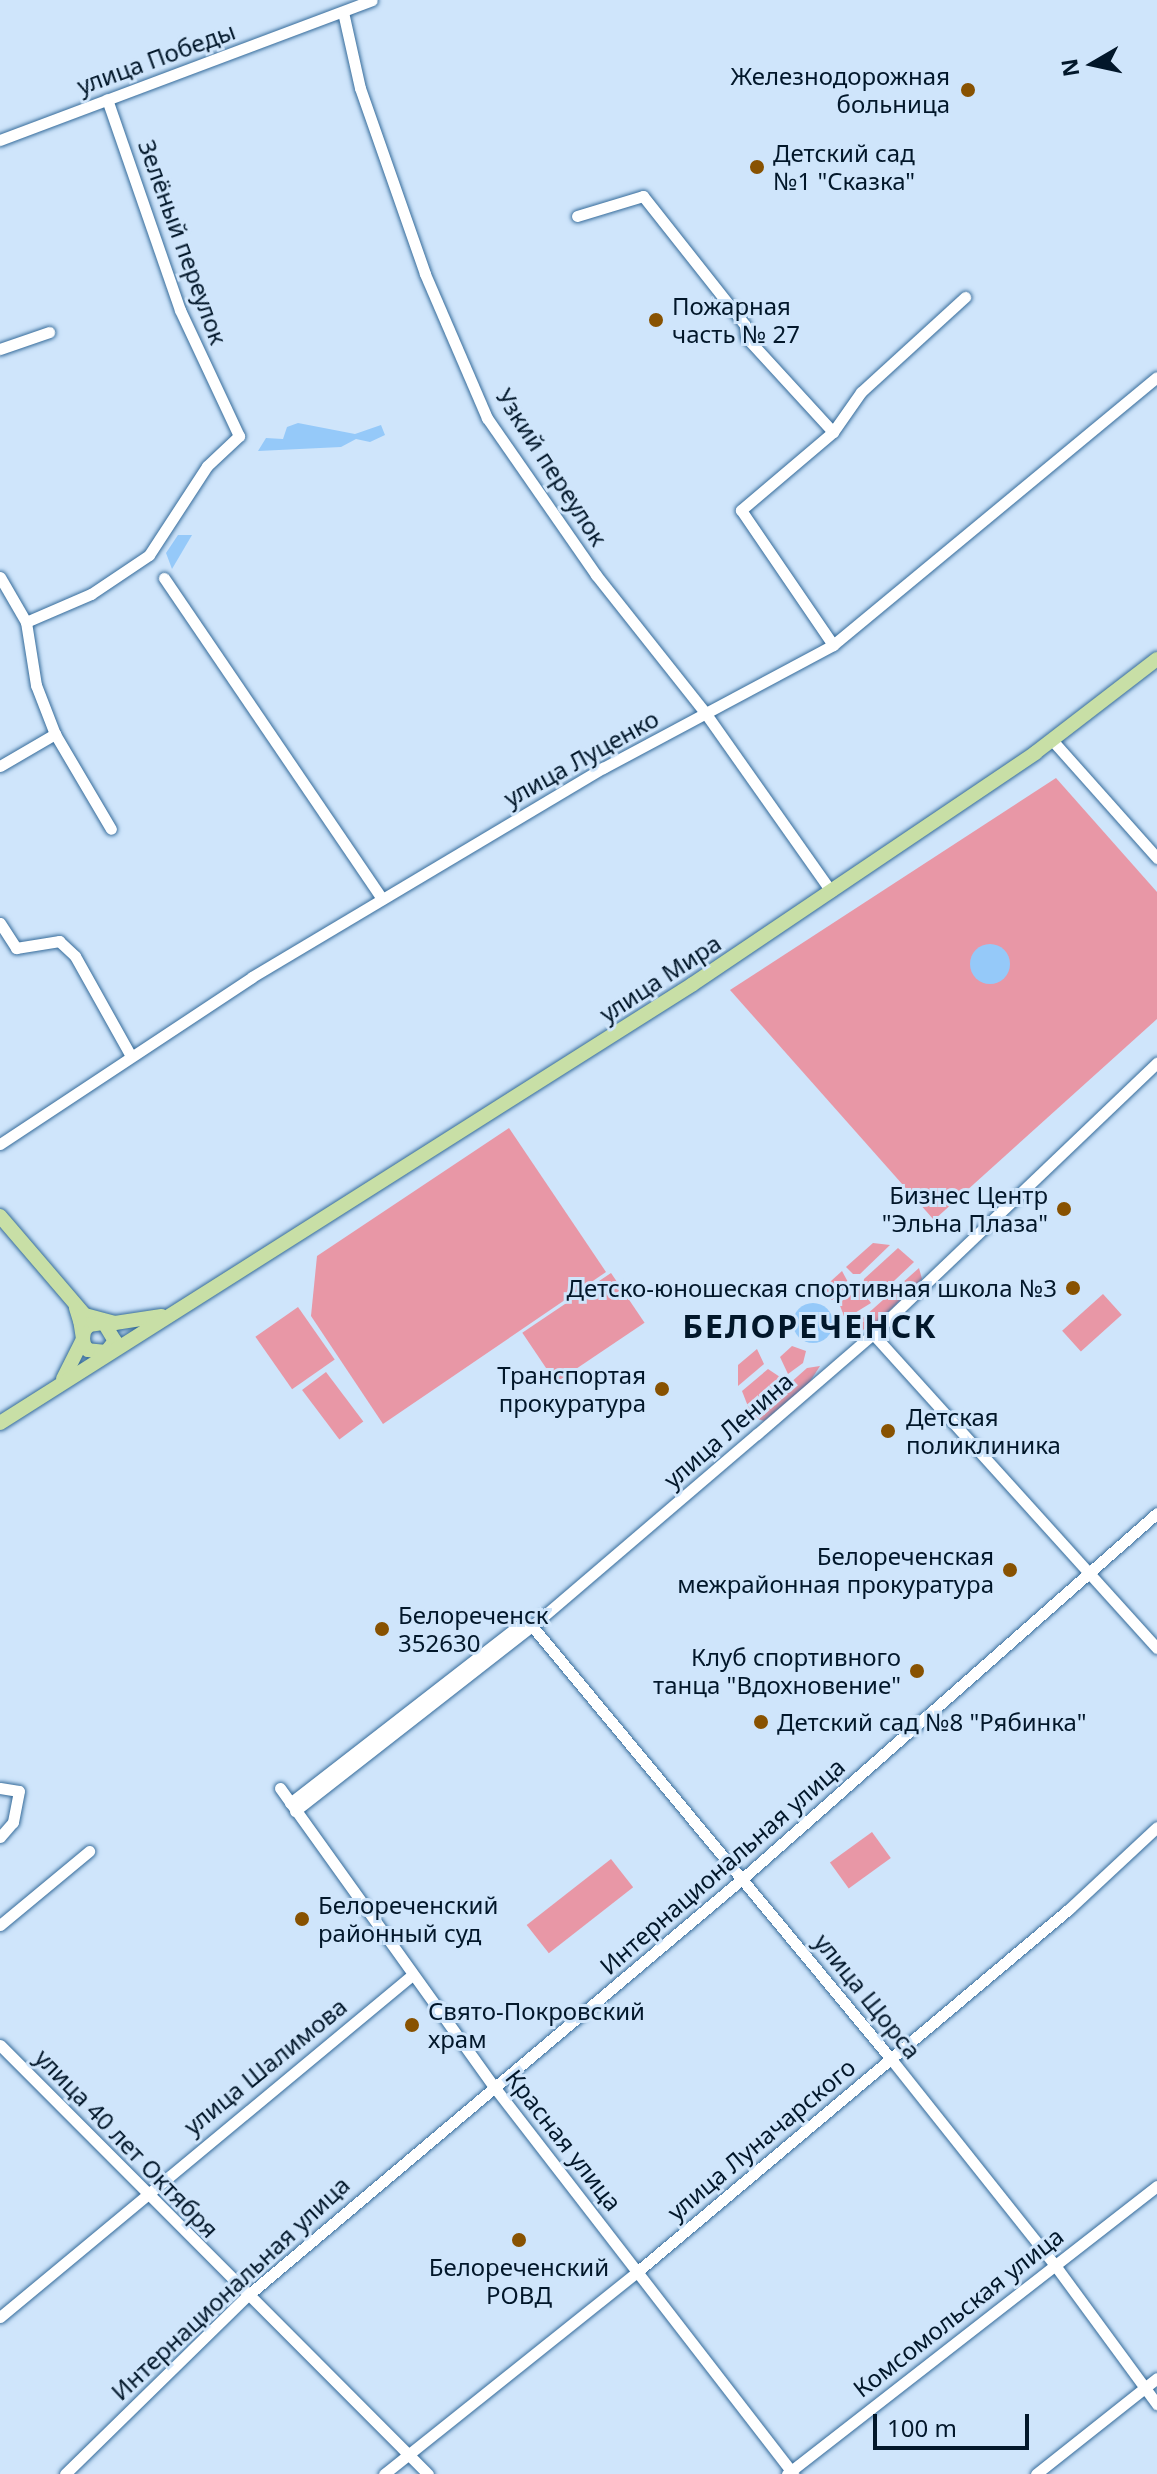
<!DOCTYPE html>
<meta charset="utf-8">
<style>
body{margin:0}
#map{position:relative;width:1157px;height:2474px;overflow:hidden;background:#cfe5fb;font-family:"Noto Sans",sans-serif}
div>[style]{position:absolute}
.green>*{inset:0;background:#e897a6;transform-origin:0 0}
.water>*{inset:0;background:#95c9f9}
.round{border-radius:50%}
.roads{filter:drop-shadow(0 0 2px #356b9a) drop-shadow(0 0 2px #356b9a)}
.minor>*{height:11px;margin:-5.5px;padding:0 5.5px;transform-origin:5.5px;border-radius:5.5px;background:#fff}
.major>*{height:14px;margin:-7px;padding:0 7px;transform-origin:7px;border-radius:7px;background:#c8dfa6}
.dots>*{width:22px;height:22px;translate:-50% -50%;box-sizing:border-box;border:4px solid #cfe5fb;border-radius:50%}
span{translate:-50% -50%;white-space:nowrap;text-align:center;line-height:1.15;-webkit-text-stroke:6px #cfe5fb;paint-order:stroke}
.street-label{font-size:24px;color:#02172a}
.poi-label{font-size:24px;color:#02172a}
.right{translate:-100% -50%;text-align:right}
.left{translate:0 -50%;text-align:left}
.district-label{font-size:32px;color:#02172a;font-weight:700;letter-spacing:2px}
.north{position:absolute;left:1053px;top:24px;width:80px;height:80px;-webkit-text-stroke:6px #cfe5fb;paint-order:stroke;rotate:261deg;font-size:22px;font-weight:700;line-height:32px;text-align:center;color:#02172a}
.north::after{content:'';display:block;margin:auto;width:28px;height:36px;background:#02172a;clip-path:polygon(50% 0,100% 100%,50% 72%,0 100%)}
.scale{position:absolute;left:873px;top:2414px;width:156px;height:36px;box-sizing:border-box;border:4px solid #02172a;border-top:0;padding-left:10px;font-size:24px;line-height:28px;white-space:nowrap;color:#02172a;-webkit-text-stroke:6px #cfe5fb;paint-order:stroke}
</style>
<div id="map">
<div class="green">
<div style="clip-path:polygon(1056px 778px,1157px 892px,1157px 1019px,934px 1220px,730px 990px)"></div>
<div style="clip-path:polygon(509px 1128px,606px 1272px,383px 1424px,311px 1316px,317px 1256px)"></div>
<div style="clip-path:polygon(873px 1243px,890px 1245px,860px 1274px,853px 1274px,846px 1267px)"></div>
<div style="clip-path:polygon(898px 1248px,914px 1262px,876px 1298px,863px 1285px,864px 1279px)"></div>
<div style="clip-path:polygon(919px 1268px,922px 1279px,882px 1318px,858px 1333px,856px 1324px)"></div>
<div style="clip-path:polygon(842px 1271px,849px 1284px,832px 1300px,820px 1291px)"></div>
<div style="left:611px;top:1273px;width:60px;height:107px;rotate:56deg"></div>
<div style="clip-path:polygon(860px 1288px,871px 1303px,845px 1319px,839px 1303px)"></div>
<div style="left:1103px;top:1294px;width:28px;height:55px;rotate:48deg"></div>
<div style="left:298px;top:1307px;width:64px;height:52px;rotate:55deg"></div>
<div style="clip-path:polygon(792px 1346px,806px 1351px,803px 1363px,788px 1374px,780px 1357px)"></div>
<div style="clip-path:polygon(757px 1349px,764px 1364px,738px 1386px,738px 1365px)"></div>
<div style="clip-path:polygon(820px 1366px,809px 1383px,764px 1421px,752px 1417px,807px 1368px)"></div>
<div style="clip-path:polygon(768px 1369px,783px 1379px,749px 1409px,742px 1391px)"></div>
<div style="left:326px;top:1372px;width:62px;height:30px;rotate:53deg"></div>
<div style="left:872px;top:1832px;width:32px;height:52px;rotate:54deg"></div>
<div style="left:611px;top:1859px;width:36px;height:107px;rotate:52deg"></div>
</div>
<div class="water">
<div style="clip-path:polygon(298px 423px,355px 434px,381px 425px,385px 435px,370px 442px,356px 439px,341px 447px,258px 451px,266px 438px,283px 439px,287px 427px)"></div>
<div style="clip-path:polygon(178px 535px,192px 535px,172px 569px,166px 553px)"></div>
<div class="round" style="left:970px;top:944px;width:40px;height:40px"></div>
<div class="round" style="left:793px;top:1303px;width:40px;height:40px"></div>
</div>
<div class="roads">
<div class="minor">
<div style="left:343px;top:12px;width:78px;rotate:77.4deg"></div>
<div style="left:360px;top:88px;width:197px;rotate:70.7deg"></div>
<div style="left:425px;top:274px;width:157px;rotate:66.7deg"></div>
<div style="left:487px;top:418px;width:191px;rotate:55.2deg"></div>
<div style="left:596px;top:575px;width:177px;rotate:51.6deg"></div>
<div style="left:706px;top:714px;width:217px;rotate:54.8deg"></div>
<div style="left:0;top:140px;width:397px;rotate:-20.6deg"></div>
<div style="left:577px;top:216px;width:69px;rotate:-16.9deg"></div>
<div style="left:643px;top:196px;width:164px;rotate:51.7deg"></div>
<div style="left:745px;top:325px;width:12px;rotate:85deg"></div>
<div style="left:746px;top:337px;width:129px;rotate:47.5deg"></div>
<div style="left:833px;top:432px;width:121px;rotate:139.7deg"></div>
<div style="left:741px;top:510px;width:163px;rotate:55.7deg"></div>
<div style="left:0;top:349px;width:52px;rotate:-19.1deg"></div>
<div style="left:833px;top:432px;width:49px;rotate:-55deg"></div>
<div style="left:861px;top:392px;width:141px;rotate:-42.4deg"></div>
<div style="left:0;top:577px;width:52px;rotate:60deg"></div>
<div style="left:26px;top:622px;width:64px;rotate:81deg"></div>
<div style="left:36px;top:685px;width:53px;rotate:68.8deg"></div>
<div style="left:55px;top:734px;width:110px;rotate:59.5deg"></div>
<div style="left:164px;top:578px;width:388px;rotate:55.8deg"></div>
<div style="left:26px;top:622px;width:71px;rotate:-23.3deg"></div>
<div style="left:91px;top:594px;width:70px;rotate:-33.9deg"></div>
<div style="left:149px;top:555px;width:106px;rotate:-56.9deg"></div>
<div style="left:207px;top:466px;width:44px;rotate:-43.2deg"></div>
<div style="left:239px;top:436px;width:139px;rotate:-115.1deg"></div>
<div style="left:180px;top:310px;width:223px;rotate:-109.1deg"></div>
<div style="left:1052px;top:740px;width:158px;rotate:48.3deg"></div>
<div style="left:0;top:766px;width:64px;rotate:-30.2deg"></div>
<div style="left:0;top:923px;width:30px;rotate:57deg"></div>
<div style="left:16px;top:948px;width:44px;rotate:-9.2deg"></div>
<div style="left:59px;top:941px;width:22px;rotate:43deg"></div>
<div style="left:75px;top:956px;width:115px;rotate:60.8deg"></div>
<div style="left:0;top:1144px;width:302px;rotate:-33.5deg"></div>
<div style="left:252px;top:977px;width:409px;rotate:-30.8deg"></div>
<div style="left:603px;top:768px;width:261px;rotate:-28.1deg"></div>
<div style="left:833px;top:645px;width:420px;rotate:-39.6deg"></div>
<div style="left:873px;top:1334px;width:423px;rotate:47.9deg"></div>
<div style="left:532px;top:1626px;width:562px;rotate:50.34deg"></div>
<div style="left:891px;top:2059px;width:262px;rotate:51.5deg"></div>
<div style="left:1054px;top:2264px;width:174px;rotate:53.7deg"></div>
<div style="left:0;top:1788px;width:19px;rotate:9deg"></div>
<div style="left:19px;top:1791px;width:32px;rotate:101deg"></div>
<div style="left:13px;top:1822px;width:20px;rotate:131deg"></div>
<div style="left:280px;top:1788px;width:369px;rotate:54.4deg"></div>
<div style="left:495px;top:2088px;width:488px;rotate:52.3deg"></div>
<div style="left:290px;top:1803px;width:287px;rotate:-37.8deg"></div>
<div style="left:517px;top:1627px;width:15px;rotate:-4deg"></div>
<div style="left:295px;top:1811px;width:301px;rotate:-38deg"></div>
<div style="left:532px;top:1626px;width:296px;rotate:-40.5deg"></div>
<div style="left:757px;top:1434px;width:153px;rotate:-40.8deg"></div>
<div style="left:873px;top:1334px;width:393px;rotate:-43.7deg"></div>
<div style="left:0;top:1925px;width:116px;rotate:-39.7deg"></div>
<div style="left:0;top:2045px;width:606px;rotate:45.07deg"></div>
<div style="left:0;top:2317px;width:534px;rotate:-39.68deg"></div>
<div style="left:65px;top:2474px;width:255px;rotate:-44.4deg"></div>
<div style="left:247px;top:2296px;width:649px;rotate:-40.12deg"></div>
<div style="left:743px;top:1878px;width:552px;rotate:-41.4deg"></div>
<div style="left:384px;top:2474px;width:325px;rotate:-38.6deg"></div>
<div style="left:638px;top:2271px;width:563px;rotate:-40.03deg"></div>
<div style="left:1069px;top:1909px;width:120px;rotate:-43deg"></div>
<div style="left:787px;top:2474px;width:469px;rotate:-37.9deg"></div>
<div style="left:1036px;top:2474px;width:154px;rotate:-38.4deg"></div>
</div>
<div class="major">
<div style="left:0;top:1216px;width:130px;rotate:49.4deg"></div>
<div style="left:85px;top:1315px;width:31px;rotate:15deg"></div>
<div style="left:115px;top:1323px;width:47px;rotate:-8.7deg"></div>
<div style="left:63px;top:1379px;width:45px;rotate:-63.4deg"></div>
<div style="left:83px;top:1339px;width:8px;rotate:-83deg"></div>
<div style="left:84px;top:1331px;width:8px;rotate:-50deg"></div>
<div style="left:89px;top:1325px;width:15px;rotate:-8deg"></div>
<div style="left:104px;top:1323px;width:21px;rotate:59deg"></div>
<div style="left:115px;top:1341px;width:14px;rotate:129deg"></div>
<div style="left:106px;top:1352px;width:18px;rotate:-174deg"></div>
<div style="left:88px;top:1350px;width:6px;rotate:-129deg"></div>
<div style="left:84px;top:1345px;width:24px;rotate:-99deg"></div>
<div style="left:80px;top:1321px;width:14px;rotate:-107deg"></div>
<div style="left:0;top:1423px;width:820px;rotate:-32.35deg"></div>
<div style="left:693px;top:984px;width:413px;rotate:-34deg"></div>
<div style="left:1035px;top:753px;width:154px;rotate:-37.6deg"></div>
</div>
</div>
<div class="dots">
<div style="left:968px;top:90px;background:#885201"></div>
<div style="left:757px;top:167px;background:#885201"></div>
<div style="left:656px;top:320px;background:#885201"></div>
<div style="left:1064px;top:1209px;background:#885201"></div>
<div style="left:1073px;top:1288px;background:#885201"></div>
<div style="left:662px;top:1389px;background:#885201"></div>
<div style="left:888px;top:1431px;background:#885201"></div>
<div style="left:1010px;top:1570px;background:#885201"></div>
<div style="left:382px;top:1629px;background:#885201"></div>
<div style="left:917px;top:1671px;background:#885201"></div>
<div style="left:761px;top:1722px;background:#885201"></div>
<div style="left:302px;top:1919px;background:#885201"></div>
<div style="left:412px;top:2025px;background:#885201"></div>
<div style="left:519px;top:2240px;background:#885201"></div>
</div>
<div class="street-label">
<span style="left:156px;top:58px;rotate:-20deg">улица Победы</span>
<span style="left:183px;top:242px;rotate:70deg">Зелёный переулок</span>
<span style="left:552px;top:467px;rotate:57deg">Узкий переулок</span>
<span style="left:581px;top:758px;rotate:-29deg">улица Луценко</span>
<span style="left:660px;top:978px;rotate:-33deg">улица Мира</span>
<span style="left:728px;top:1430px;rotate:-41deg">улица Ленина</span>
<span style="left:722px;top:1866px;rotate:-41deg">Интернациональная улица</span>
<span style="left:868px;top:1996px;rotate:51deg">улица Щорса</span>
<span style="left:265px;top:2066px;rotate:-39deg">улица Шалимова</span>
<span style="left:761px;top:2139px;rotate:-40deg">улица Луначарского</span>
<span style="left:564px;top:2140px;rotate:52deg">Красная улица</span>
<span style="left:127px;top:2143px;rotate:46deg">улица 40 лет Октября</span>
<span style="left:230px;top:2288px;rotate:-43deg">Интернациональная улица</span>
<span style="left:958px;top:2312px;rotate:-38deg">Комсомольская улица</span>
</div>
<div class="poi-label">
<span class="right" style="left:950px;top:90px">Железнодорожная<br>больница</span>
<span class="left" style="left:773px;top:167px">Детский сад<br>№1 "Сказка"</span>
<span class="left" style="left:672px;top:320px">Пожарная<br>часть № 27</span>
<span class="right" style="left:1048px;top:1209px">Бизнес Центр<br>"Эльна Плаза"</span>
<span class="right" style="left:1057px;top:1288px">Детско-юношеская спортивная школа №3</span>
<span class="right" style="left:646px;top:1389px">Транспортая<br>прокуратура</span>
<span class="left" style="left:906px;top:1431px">Детская<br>поликлиника</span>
<span class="right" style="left:994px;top:1570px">Белореченская<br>межрайонная прокуратура</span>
<span class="left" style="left:398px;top:1629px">Белореченск<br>352630</span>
<span class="right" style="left:901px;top:1671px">Клуб спортивного<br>танца "Вдохновение"</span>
<span class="left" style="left:777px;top:1722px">Детский сад №8 "Рябинка"</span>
<span class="left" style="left:318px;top:1919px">Белореченский<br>районный суд</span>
<span class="left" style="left:428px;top:2025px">Свято-Покровский<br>храм</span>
<span style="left:519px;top:2281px">Белореченский<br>РОВД</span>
</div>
<div class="district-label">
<span style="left:810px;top:1326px">БЕЛОРЕЧЕНСК</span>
</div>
<div class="north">N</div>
<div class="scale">100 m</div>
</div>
